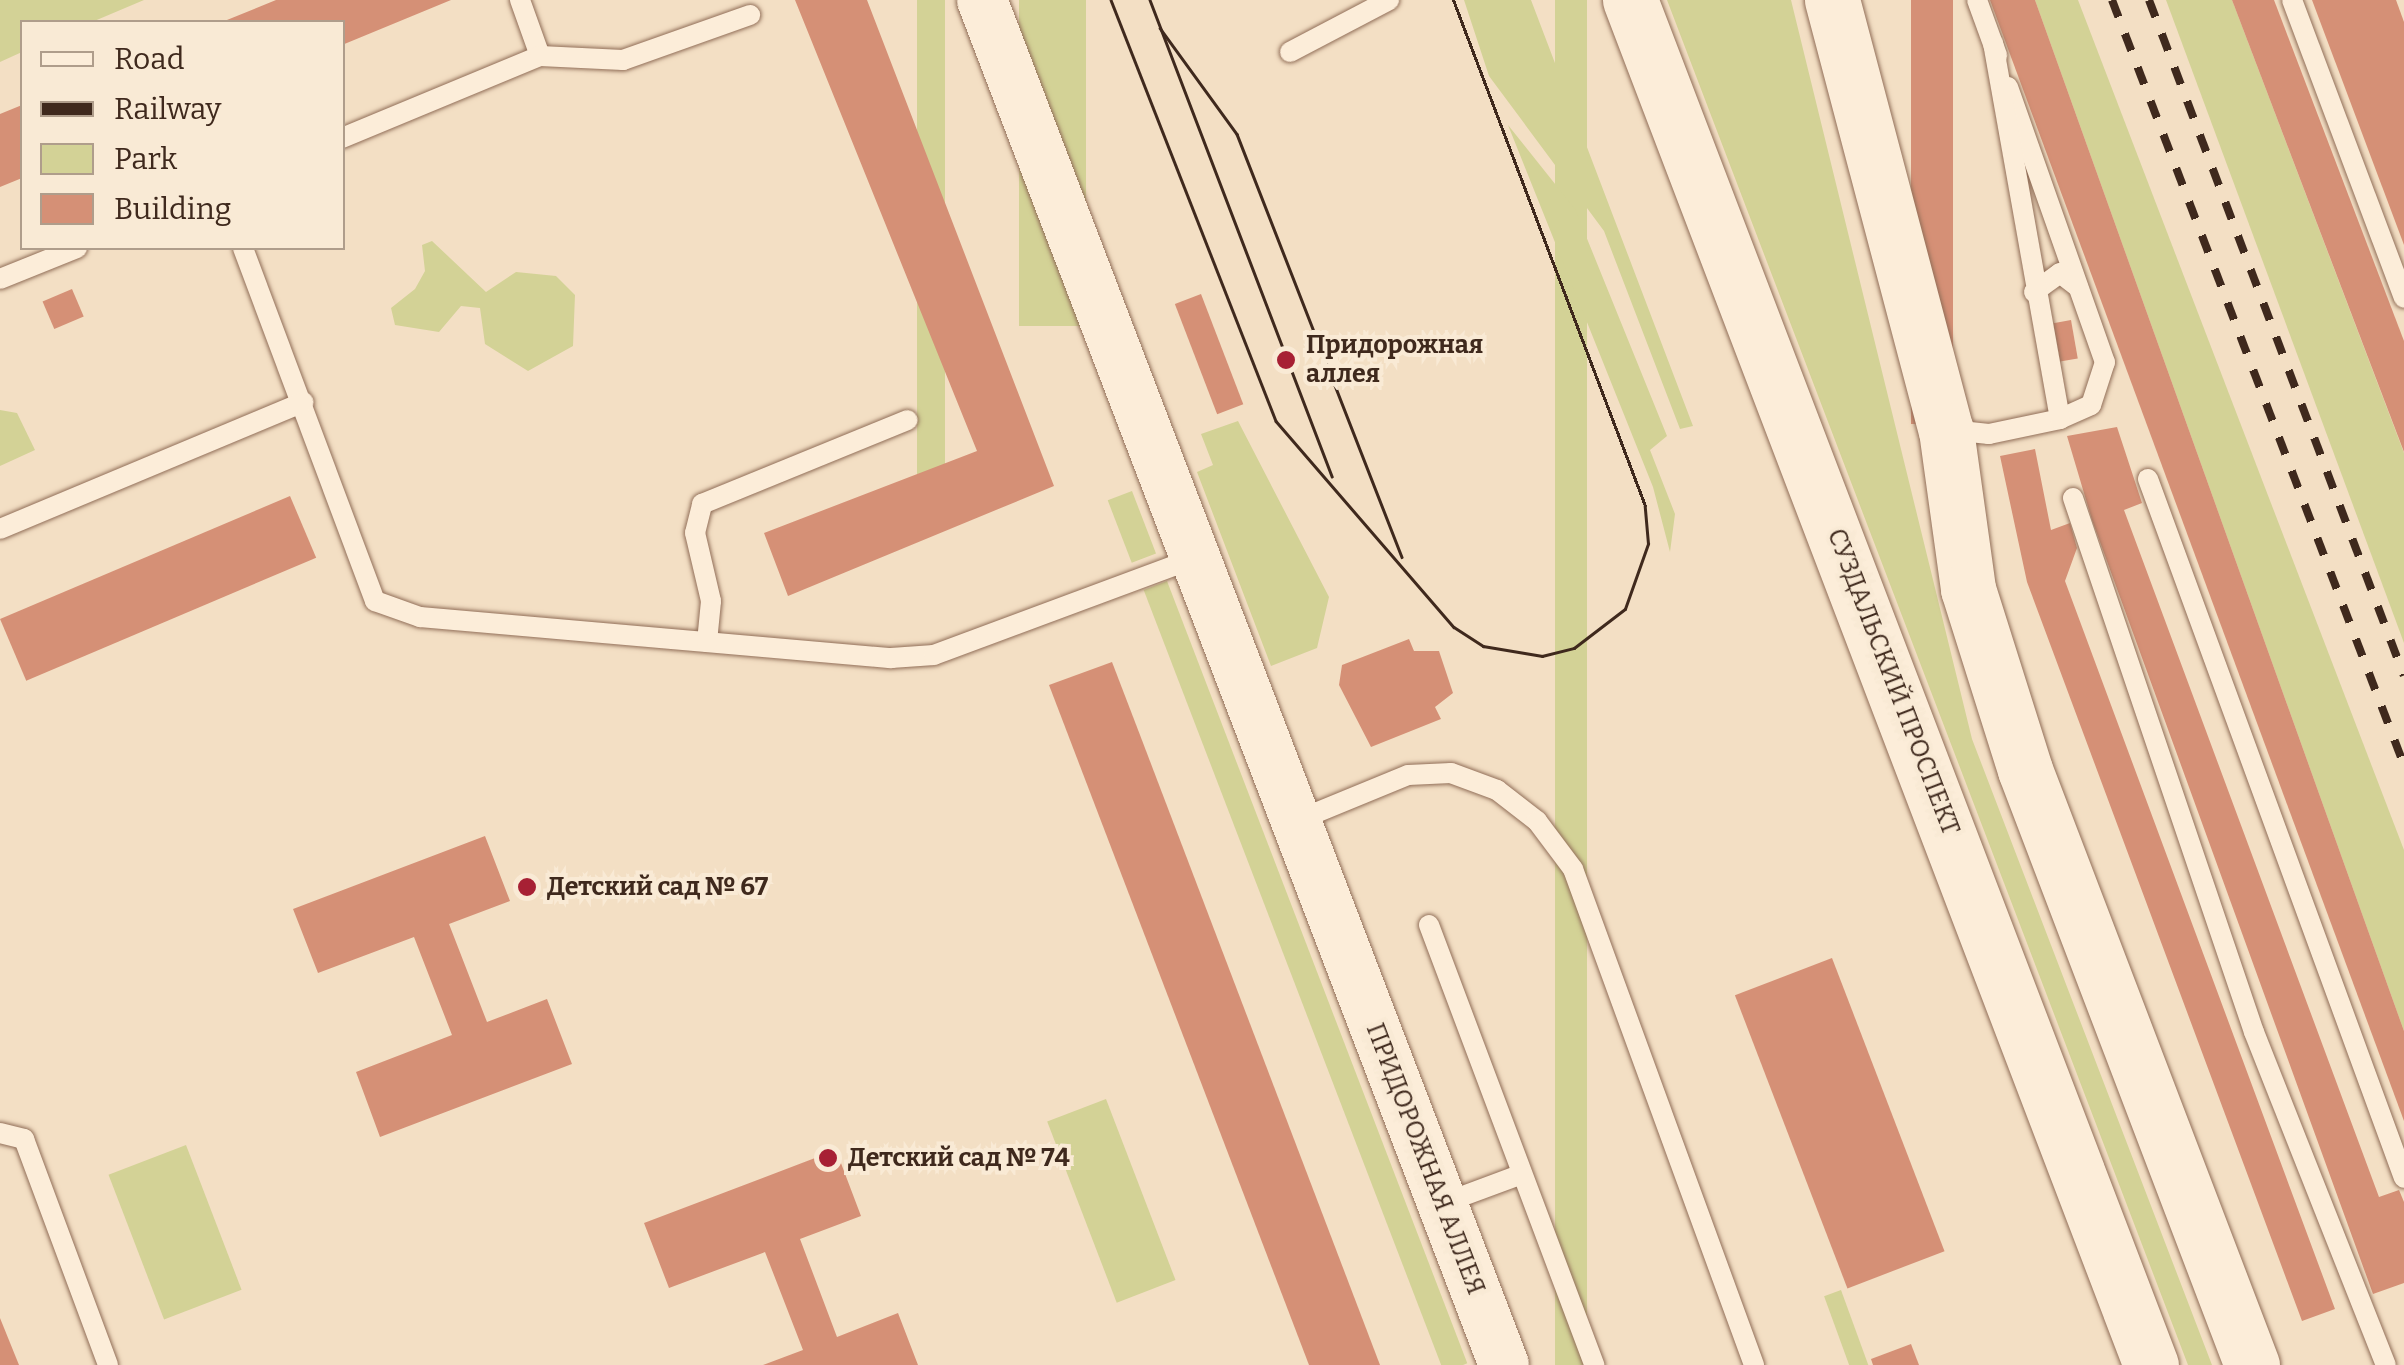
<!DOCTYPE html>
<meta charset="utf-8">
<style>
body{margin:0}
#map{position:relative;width:2404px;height:1365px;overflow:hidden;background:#f3dfc4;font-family:Bitter,serif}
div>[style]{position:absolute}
.green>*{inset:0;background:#d3d296;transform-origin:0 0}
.building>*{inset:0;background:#d59076;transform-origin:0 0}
.roads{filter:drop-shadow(0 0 2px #916e58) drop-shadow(0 0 2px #916e58)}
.service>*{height:20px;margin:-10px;padding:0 10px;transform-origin:10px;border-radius:10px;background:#fcedd9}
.tertiary>*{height:50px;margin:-25px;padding:0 25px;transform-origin:25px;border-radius:25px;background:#fcedd9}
.secondary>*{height:55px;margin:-27.5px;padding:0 27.5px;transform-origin:27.5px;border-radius:27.5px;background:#fcedd9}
.tram>*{height:2.5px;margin:-1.25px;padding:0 1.25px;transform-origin:1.25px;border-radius:1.25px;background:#3f291d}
.rail>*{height:8px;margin-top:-4px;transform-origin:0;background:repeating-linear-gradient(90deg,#3f291d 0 18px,transparent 0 36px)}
.dots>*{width:28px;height:28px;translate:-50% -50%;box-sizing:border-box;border:5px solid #f9ead5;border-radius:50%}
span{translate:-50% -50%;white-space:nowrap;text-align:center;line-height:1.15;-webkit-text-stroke:8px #f9ead5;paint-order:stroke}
.poi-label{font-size:25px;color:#3f291d;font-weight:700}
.left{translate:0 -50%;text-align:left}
.street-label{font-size:25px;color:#3f291d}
.legend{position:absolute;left:20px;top:20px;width:325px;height:230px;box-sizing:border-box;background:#f9ead5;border:2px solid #af9d8b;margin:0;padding:12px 18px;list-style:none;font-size:30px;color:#3f291d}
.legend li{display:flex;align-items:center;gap:20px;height:50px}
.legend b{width:50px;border:2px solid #af9d8b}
</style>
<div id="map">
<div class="green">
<div style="clip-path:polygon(0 0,144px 0,92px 22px,22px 22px,22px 52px,0 62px)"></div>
<div style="left:917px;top:0;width:28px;height:525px"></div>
<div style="left:1019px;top:0;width:67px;height:326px"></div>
<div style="clip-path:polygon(1464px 0,1531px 0,1693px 426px,1680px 429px,1604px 231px,1489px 76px)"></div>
<div style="left:1555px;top:0;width:32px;height:1460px"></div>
<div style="clip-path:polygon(1667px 0,1791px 0,1972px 739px,2212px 1365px,2188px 1365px)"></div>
<div style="clip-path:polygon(2035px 0,2078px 0,2404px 850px,2404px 1031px)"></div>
<div style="clip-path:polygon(2166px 0,2232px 0,2404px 453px,2404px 643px)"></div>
<div style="clip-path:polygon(1508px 125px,1575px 209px,1667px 436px,1650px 450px,1675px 514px,1670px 552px,1653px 487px)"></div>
<div style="clip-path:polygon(432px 241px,486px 292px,516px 272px,556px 276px,575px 295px,573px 346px,528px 371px,485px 344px,480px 308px,461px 306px,439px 332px,395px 325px,391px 308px,415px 289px,425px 271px,422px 245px)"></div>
<div style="clip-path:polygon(0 410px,17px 413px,35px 450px,0 466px)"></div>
<div style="clip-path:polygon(1238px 421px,1329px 597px,1317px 648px,1271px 666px,1197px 472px,1213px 465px,1201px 434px)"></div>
<div style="left:1132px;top:491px;width:67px;height:26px;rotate:69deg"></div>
<div style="left:1167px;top:581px;width:838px;height:25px;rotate:69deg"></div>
<div style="left:1106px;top:1099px;width:194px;height:63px;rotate:69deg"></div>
<div style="left:186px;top:1145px;width:155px;height:83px;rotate:69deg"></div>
<div style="left:1841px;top:1290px;width:80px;height:18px;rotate:70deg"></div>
</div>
<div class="building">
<div style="clip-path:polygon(276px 0,451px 0,342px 45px,342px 22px,222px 22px)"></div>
<div style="clip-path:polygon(795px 0,867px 0,1054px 486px,788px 596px,764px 533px,977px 451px)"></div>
<div style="left:1911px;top:0;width:42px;height:424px"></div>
<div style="clip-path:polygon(1990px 0,2035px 0,2404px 1031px,2404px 1121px)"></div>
<div style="clip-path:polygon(2232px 0,2274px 0,2404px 341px,2404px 452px)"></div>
<div style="clip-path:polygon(2312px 0,2396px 0,2404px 22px,2404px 245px)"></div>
<div style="clip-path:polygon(22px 105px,22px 178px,0 187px,0 114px)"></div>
<div style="left:72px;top:289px;width:30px;height:32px;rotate:67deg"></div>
<div style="left:1201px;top:294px;width:118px;height:28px;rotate:69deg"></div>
<div style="left:2071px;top:320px;width:39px;height:18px;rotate:80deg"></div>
<div style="clip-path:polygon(2117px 427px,2142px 503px,2124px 510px,2379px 1197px,2399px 1190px,2404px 1202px,2404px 1283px,2373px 1294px,2092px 520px,2067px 436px)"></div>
<div style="clip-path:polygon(2035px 449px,2051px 530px,2070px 523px,2077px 548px,2065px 581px,2335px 1309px,2302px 1321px,2027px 582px,2000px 456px)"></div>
<div style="left:290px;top:496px;width:67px;height:315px;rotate:67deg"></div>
<div style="clip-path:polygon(1409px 639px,1414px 651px,1439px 651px,1453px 693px,1435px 707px,1441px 719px,1371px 747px,1339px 685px,1342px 665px)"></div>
<div style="clip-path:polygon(1112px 662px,1140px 735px,1380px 1365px,1309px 1365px,1049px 685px)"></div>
<div style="clip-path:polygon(485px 836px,510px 901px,449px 924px,487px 1022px,547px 999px,572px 1064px,380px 1137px,356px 1072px,452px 1035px,414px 937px,318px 973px,293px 909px)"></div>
<div style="left:1832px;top:958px;width:314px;height:104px;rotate:69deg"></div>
<div style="clip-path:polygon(836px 1150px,861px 1216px,800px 1239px,837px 1337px,898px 1313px,918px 1365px,763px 1365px,803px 1350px,765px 1252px,669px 1288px,644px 1223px)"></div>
<div style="clip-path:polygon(0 1318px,19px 1365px,0 1365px)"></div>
<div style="clip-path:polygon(1911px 1344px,1919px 1365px,1873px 1365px,1871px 1359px)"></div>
</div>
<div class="roads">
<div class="service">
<div style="left:520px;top:0;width:59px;rotate:70.3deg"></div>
<div style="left:1977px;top:0;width:59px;rotate:70deg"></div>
<div style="left:2292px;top:0;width:318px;rotate:69.4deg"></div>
<div style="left:1290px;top:52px;width:112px;rotate:-27.7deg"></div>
<div style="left:2008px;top:87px;width:292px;rotate:70.6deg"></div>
<div style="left:2105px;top:362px;width:45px;rotate:108deg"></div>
<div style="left:2091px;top:405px;width:34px;rotate:156deg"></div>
<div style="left:342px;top:138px;width:214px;rotate:-22.5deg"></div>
<div style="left:540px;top:56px;width:83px;rotate:2.8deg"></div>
<div style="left:623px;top:60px;width:135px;rotate:-19.5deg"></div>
<div style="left:243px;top:248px;width:377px;rotate:69.5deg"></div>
<div style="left:375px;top:601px;width:48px;rotate:19.6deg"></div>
<div style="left:420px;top:617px;width:473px;rotate:5deg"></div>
<div style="left:891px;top:658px;width:43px;rotate:-4deg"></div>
<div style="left:934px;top:655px;width:278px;rotate:-20.4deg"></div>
<div style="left:0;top:279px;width:83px;rotate:-21.9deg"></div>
<div style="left:2034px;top:292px;width:32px;rotate:-36deg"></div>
<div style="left:2060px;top:273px;width:23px;rotate:38deg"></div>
<div style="left:1951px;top:430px;width:38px;rotate:6deg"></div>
<div style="left:1989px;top:434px;width:73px;rotate:-11.9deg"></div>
<div style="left:2060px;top:419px;width:382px;rotate:-100.1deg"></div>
<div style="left:2148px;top:479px;width:744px;rotate:69.89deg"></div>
<div style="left:2073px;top:498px;width:564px;rotate:71.28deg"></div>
<div style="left:2254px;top:1032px;width:358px;rotate:68.4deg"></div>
<div style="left:0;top:529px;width:329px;rotate:-22.7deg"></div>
<div style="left:707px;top:642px;width:41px;rotate:-84.4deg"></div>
<div style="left:711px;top:601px;width:70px;rotate:-103.2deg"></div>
<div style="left:695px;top:533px;width:30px;rotate:-76deg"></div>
<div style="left:702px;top:504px;width:222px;rotate:-22.2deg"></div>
<div style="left:1296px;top:821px;width:121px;rotate:-22.3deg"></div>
<div style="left:1408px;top:775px;width:43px;rotate:-2.7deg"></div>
<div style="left:1451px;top:773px;width:49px;rotate:20.3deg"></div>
<div style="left:1497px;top:790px;width:51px;rotate:37.8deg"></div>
<div style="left:1537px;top:821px;width:60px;rotate:53.1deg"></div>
<div style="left:1573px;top:869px;width:528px;rotate:69.95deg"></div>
<div style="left:1429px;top:925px;width:470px;rotate:69.4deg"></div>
<div style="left:0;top:1133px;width:25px;rotate:14deg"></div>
<div style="left:24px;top:1139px;width:241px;rotate:69.6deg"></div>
<div style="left:1444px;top:1203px;width:83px;rotate:-20.4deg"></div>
</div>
<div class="tertiary">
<div style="left:982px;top:0;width:1461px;rotate:69.07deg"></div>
</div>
<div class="secondary">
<div style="left:1630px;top:0;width:1461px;rotate:69.11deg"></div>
<div style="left:1832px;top:0;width:445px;rotate:75.2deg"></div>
<div style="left:1946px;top:430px;width:161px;rotate:82.1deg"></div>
<div style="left:1968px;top:589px;width:190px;rotate:72.5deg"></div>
<div style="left:2025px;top:770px;width:637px;rotate:69.12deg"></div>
</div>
</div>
<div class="tram">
<div style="left:1111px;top:0;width:452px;rotate:68.6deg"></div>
<div style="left:1276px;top:421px;width:272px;rotate:49.2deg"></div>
<div style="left:1454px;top:627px;width:35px;rotate:33deg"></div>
<div style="left:1483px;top:646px;width:60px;rotate:9.6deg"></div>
<div style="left:1542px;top:656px;width:33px;rotate:-14deg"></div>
<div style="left:1574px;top:648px;width:64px;rotate:-37.4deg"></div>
<div style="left:1625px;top:609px;width:69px;rotate:-70.5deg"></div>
<div style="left:1648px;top:544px;width:38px;rotate:-95deg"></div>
<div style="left:1645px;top:506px;width:541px;rotate:-110.78deg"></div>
<div style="left:1150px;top:0;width:510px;rotate:69.08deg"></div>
<div style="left:1160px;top:28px;width:131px;rotate:54deg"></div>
<div style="left:1237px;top:134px;width:454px;rotate:68.7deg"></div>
</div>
<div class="rail">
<div style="left:2112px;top:0;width:819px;rotate:69.11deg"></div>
<div style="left:2149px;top:0;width:722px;rotate:69.33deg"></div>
</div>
<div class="dots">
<div style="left:1286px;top:360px;background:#a72034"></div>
<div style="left:527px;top:887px;background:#a72034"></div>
<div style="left:828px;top:1158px;background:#a72034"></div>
</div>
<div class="poi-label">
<span class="left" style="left:1306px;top:360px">Придорожная<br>аллея</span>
<span class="left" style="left:547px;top:887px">Детский сад № 67</span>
<span class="left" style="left:848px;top:1158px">Детский сад № 74</span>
</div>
<div class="street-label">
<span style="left:1893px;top:682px;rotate:69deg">СУЗДАЛЬСКИЙ ПРОСПЕКТ</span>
<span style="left:1425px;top:1159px;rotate:69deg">ПРИДОРОЖНАЯ АЛЛЕЯ</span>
</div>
<ul class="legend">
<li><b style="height:12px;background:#fcedd9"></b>Road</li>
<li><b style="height:12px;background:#3f291d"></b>Railway</li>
<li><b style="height:28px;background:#d3d296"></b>Park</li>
<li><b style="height:28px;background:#d59076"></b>Building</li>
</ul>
</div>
